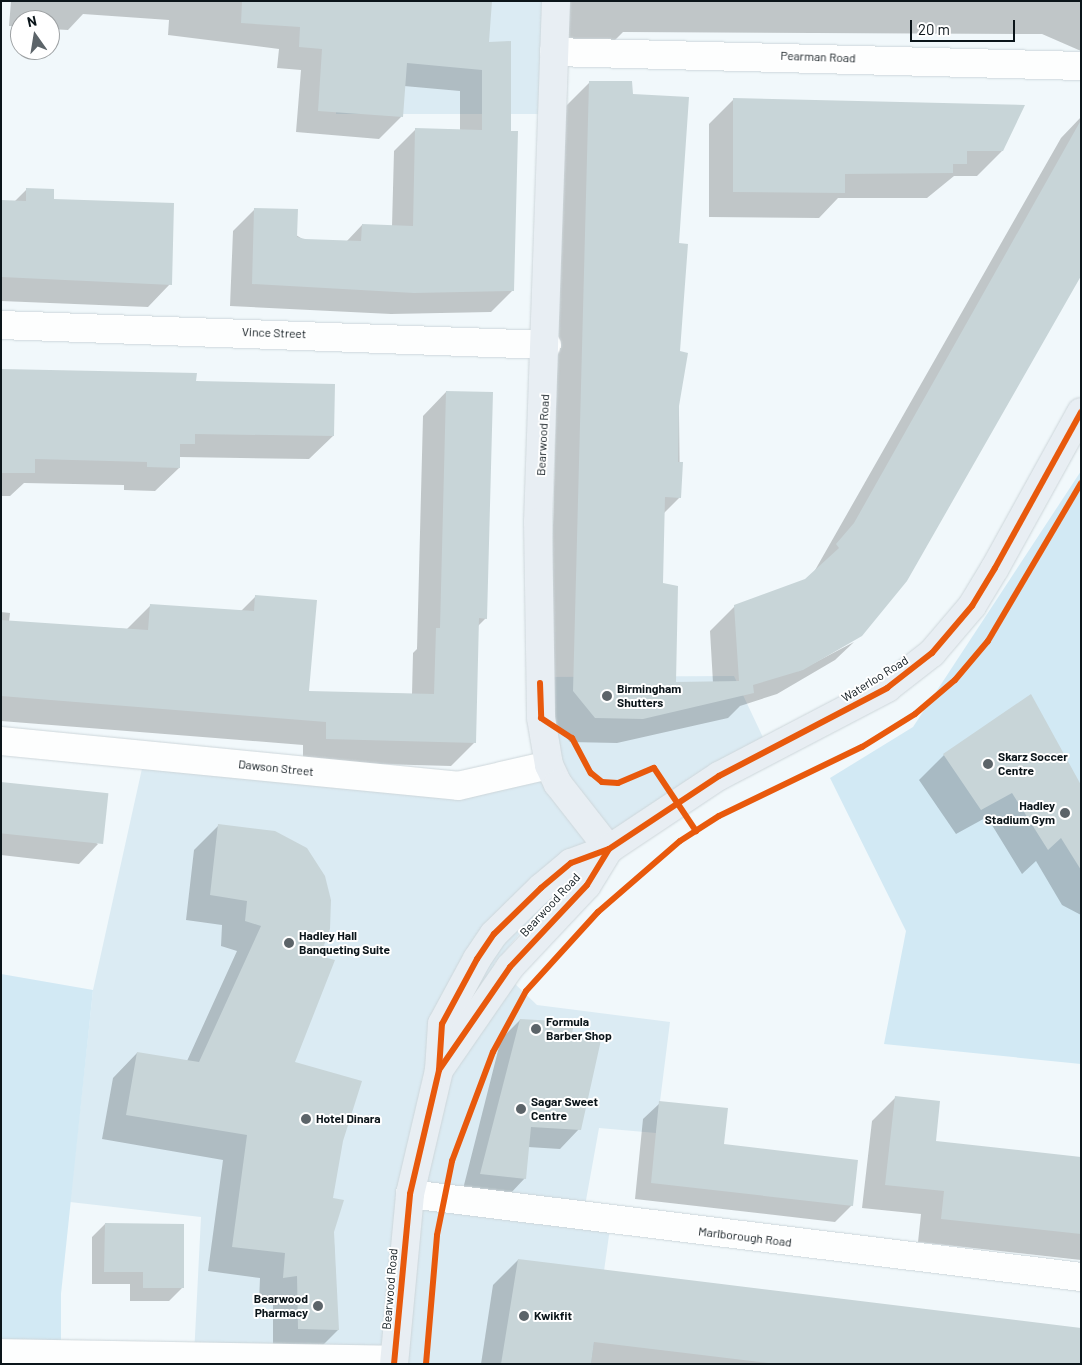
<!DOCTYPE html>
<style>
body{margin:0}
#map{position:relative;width:1082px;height:1365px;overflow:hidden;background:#f1f8fb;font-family:Barlow,sans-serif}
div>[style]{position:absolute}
.built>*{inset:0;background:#dbebf3;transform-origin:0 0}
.green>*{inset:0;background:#d2e9f4}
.shadow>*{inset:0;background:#0003}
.building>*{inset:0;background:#c8d5d8;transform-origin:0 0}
.roads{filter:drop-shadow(0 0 1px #cdd6da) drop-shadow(0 0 1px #cdd6da)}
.minor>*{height:28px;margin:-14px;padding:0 14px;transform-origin:14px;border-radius:14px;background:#fdfefe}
.primary>*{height:28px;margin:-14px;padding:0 14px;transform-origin:14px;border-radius:14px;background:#e8eef3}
.cycleway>*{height:6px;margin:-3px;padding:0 3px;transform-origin:3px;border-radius:3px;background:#e8590c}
.dots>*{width:14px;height:14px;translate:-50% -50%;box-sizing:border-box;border:2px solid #fff;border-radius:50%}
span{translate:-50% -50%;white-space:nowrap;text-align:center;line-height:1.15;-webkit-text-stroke:4px #fff;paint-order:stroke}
.street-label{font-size:12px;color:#0b151a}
.poi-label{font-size:12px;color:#0b151a;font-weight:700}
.left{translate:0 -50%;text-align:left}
.right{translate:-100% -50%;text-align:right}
.frame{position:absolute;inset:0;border:2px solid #0b151a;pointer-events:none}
.north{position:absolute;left:10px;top:10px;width:50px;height:50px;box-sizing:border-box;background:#fff;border:1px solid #9da1a3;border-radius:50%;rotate:347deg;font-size:14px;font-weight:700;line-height:20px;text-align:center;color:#0b151a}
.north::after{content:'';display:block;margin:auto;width:18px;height:22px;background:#5c6469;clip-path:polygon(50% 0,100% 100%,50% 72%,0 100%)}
.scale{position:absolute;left:910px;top:20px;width:105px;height:22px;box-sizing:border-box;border:2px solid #0b151a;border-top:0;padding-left:6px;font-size:15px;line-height:18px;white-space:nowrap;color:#0b151a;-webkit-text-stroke:4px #fff;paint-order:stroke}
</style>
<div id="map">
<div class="built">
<div style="left:336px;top:1px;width:220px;height:113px"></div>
<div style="clip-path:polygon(734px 676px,769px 750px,609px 849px,541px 909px,494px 964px,537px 1005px,670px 1022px,656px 1133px,599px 1128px,583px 1217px,611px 1221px,591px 1364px,394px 1364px,194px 1356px,201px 1217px,70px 1202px,93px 990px,145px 755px,458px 786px,549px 765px,540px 677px)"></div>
</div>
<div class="green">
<div style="clip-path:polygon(1081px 471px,1081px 1064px,884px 1044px,906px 931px,830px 778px,913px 727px)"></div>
<div style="clip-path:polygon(1px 974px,93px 990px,61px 1294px,61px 1364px,1px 1364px)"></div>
</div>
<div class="shadow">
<div style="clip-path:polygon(11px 1px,491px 1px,488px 43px,510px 132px,513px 290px,491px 312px,391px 314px,230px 306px,233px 231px,255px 209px,304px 240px,346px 242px,362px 225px,392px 226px,394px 151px,416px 129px,460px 131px,460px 91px,404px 86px,401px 117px,379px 139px,296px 132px,301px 70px,277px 68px,279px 49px,168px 35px,169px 20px,83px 14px,68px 30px,50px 29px,50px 20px,20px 20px,20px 26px,9px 26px)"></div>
<div style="clip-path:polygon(566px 1px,1081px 1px,1081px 51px,1042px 34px,623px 32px,611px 44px,563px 40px)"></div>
<div style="clip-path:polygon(589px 83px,632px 95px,677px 244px,680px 497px,664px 513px,661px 584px,675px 683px,713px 683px,710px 631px,735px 606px,805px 580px,814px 572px,1061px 138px,1081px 117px,1081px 273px,861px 635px,797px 672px,854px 642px,835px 660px,777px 694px,740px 706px,728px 718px,617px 743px,570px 742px,548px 716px,564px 108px)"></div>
<div style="clip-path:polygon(734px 99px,1002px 151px,977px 176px,954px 176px,927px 198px,838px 198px,819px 218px,709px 217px,709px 124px)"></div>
<div style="clip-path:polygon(26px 190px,52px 200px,170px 284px,148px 307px,1px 301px,1px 201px,14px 202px)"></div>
<div style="clip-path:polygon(1px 370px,195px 382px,333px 436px,309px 459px,179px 457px,179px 468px,155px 491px,124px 490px,124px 485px,24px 483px,10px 496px,1px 496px)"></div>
<div style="clip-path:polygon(446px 392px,486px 618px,478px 626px,475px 742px,451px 766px,303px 762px,303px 745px,1px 721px,1px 612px,10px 613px,9px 622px,127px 629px,151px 605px,241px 611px,256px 596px,308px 692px,412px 694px,413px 653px,417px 649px,423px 416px)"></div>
<div style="clip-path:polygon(1030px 696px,1081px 787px,1081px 915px,1062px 905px,1036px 861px,1022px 874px,987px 817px,956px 834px,919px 780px,944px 755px)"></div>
<div style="clip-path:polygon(1px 784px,98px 844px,79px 864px,1px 855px)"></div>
<div style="clip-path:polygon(219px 825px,319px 957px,293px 1063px,341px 1141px,332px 1199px,338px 1330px,313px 1355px,273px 1353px,273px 1300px,259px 1302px,260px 1278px,208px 1271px,223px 1160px,102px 1139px,113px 1078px,137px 1053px,187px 1061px,237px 951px,221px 946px,222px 925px,186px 920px,194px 850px)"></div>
<div style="clip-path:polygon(520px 1020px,571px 1035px,579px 1129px,560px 1149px,528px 1147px,525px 1178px,506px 1198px,462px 1193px,501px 1039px)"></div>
<div style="clip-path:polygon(896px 1097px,934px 1142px,1081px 1158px,1081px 1260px,918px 1242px,921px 1214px,862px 1208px,872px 1121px)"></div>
<div style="clip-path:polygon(660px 1103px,722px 1145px,852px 1205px,835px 1222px,635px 1199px,643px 1119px)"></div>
<div style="clip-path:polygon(105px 1224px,182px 1288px,169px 1301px,130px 1301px,130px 1284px,92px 1284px,92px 1237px)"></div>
<div style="clip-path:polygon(518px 1260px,1081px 1364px,481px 1364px,493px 1285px)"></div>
</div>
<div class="building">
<div style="clip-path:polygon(242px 1px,492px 1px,489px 42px,511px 41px,511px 131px,518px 131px,514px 291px,414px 293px,252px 284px,254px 208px,298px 209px,297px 237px,305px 239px,361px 241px,362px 224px,413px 226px,415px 128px,482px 130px,482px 70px,407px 63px,403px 117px,318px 111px,322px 49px,299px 47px,300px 27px,241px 23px)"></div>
<div style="clip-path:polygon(589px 81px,632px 81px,633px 94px,689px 97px,679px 243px,688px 244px,680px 351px,688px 353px,679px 406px,678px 462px,683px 462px,681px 498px,665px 497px,663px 583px,678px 586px,676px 682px,739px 681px,734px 605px,805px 579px,839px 548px,836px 544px,854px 523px,1081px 120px,1081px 276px,907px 581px,862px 636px,803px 670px,753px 685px,754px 693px,643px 719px,595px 718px,573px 691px)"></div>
<div style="clip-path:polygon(733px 98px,1025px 105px,1003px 151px,967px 151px,967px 164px,953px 164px,953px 173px,845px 174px,845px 193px,733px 192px)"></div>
<div style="clip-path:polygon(26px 188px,54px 189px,54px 199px,174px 203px,172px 285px,1px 277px,1px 200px,26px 201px)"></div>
<div style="clip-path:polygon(1px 369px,197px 373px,196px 381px,335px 384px,334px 436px,195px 434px,195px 444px,180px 444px,180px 468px,147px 467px,147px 462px,35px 459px,35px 473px,2px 473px)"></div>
<div style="clip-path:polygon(446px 391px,493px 392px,487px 619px,479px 618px,476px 743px,326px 739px,326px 722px,1px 696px,1px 620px,148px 630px,150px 604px,254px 611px,255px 595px,317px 600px,309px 691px,434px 694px,436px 628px,440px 628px)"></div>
<div style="clip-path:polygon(1031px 694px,1081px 785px,1081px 870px,1061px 838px,1048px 850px,1012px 793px,981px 810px,943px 754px)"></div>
<div style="left:1px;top:782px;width:108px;height:51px;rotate:6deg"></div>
<div style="clip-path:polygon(218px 824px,275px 831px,307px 848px,325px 876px,331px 900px,330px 929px,320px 956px,335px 960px,295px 1062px,362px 1081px,343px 1141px,333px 1198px,344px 1200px,334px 1232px,339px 1330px,298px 1329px,297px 1276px,283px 1278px,285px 1253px,232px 1247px,247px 1135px,126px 1115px,137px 1052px,199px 1062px,261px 926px,245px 921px,247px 901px,210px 895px)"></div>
<div style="clip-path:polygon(520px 1019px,574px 1022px,572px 1034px,601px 1040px,581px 1130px,531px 1127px,526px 1179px,480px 1174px)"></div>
<div style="clip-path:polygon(895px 1096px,940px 1101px,936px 1141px,1081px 1157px,1081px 1234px,941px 1219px,944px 1191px,885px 1185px)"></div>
<div style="clip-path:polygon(659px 1101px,728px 1108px,724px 1144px,858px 1160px,853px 1206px,651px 1183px)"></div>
<div style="clip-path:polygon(105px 1223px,184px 1224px,184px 1288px,143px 1288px,143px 1272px,104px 1272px)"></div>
<div style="clip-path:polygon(518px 1259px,1081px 1328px,1081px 1364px,777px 1364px,594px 1342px,591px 1364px,501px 1364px)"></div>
</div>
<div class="roads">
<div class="minor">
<div style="left:554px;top:52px;width:527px;rotate:1.52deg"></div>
<div style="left:1px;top:325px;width:546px;rotate:2.1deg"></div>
<div style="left:1px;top:741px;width:459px;rotate:5.6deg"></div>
<div style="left:458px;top:786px;width:93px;rotate:-13deg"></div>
<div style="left:410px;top:1194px;width:676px;rotate:7.05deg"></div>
<div style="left:1px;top:1353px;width:393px;rotate:1deg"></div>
</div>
<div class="primary">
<div style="left:556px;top:1px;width:521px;rotate:91.98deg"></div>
<div style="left:538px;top:522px;width:196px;rotate:89.1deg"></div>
<div style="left:541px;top:718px;width:48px;rotate:80.3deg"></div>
<div style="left:549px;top:765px;width:21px;rotate:65deg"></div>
<div style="left:558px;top:784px;width:83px;rotate:51.9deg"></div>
<div style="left:439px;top:1070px;width:46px;rotate:-86.3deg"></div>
<div style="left:442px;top:1024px;width:74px;rotate:-61.7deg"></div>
<div style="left:477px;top:959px;width:30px;rotate:-56deg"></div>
<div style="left:494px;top:934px;width:66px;rotate:-44.4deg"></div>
<div style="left:541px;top:888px;width:39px;rotate:-40deg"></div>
<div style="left:571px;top:863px;width:40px;rotate:-20.2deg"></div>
<div style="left:609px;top:849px;width:132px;rotate:-33.6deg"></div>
<div style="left:719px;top:776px;width:190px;rotate:-27.6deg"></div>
<div style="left:887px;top:688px;width:57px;rotate:-37.9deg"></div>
<div style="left:932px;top:653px;width:62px;rotate:-49.6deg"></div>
<div style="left:972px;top:606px;width:44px;rotate:-58.8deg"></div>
<div style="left:995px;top:568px;width:178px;rotate:-61.1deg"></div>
<div style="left:394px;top:1364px;width:171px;rotate:-84.6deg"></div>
<div style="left:410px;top:1194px;width:127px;rotate:-76.8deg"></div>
<div style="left:439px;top:1070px;width:125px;rotate:-55.4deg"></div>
<div style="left:510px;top:967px;width:112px;rotate:-46.8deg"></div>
<div style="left:587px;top:885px;width:42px;rotate:-58.6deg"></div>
</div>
</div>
<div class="cycleway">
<div style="left:540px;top:683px;width:35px;rotate:88deg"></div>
<div style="left:541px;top:718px;width:37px;rotate:33deg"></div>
<div style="left:572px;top:738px;width:40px;rotate:62deg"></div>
<div style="left:591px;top:773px;width:14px;rotate:39deg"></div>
<div style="left:602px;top:782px;width:16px;rotate:4deg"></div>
<div style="left:618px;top:783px;width:39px;rotate:-23deg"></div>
<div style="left:654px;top:768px;width:76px;rotate:56.3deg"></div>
<div style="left:439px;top:1070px;width:46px;rotate:-86.3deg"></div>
<div style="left:442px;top:1024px;width:74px;rotate:-61.7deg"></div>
<div style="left:477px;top:959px;width:30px;rotate:-56deg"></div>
<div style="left:494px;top:934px;width:66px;rotate:-44.4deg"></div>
<div style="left:541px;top:888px;width:39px;rotate:-40deg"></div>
<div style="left:571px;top:863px;width:40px;rotate:-20.2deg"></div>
<div style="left:609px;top:849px;width:132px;rotate:-33.6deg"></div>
<div style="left:719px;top:776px;width:190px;rotate:-27.6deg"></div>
<div style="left:887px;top:688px;width:57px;rotate:-37.9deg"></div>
<div style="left:932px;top:653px;width:62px;rotate:-49.6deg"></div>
<div style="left:972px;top:606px;width:44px;rotate:-58.8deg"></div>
<div style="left:995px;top:568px;width:178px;rotate:-61.1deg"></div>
<div style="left:394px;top:1364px;width:171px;rotate:-84.6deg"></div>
<div style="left:410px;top:1194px;width:127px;rotate:-76.8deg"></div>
<div style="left:439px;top:1070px;width:125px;rotate:-55.4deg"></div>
<div style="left:510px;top:967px;width:112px;rotate:-46.8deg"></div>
<div style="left:587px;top:885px;width:42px;rotate:-58.6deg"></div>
<div style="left:426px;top:1364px;width:129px;rotate:-85.1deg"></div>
<div style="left:437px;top:1235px;width:76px;rotate:-78.5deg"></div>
<div style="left:452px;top:1161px;width:116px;rotate:-69.4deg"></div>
<div style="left:493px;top:1052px;width:69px;rotate:-61.6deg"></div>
<div style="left:526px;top:991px;width:107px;rotate:-47.7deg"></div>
<div style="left:598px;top:912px;width:108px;rotate:-40.9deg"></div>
<div style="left:680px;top:841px;width:46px;rotate:-32.7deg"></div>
<div style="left:719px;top:816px;width:159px;rotate:-25.8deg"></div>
<div style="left:862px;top:747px;width:62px;rotate:-31.9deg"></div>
<div style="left:915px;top:714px;width:52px;rotate:-40.4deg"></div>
<div style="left:955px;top:680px;width:51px;rotate:-49.8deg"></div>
<div style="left:988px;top:641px;width:183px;rotate:-59.5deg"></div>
</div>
<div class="dots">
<div style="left:607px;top:696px;background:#5c6469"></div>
<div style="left:988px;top:764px;background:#5c6469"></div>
<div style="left:1065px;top:813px;background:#5c6469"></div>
<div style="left:289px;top:943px;background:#5c6469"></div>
<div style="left:536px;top:1029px;background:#5c6469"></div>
<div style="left:521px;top:1109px;background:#5c6469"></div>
<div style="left:306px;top:1119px;background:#5c6469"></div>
<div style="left:318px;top:1306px;background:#5c6469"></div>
<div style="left:524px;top:1316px;background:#5c6469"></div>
</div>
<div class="street-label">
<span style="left:818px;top:57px;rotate:2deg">Pearman Road</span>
<span style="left:274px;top:333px;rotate:2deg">Vince Street</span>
<span style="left:543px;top:435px;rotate:-87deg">Bearwood Road</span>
<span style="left:875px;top:679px;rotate:-32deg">Waterloo Road</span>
<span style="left:276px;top:768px;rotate:6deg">Dawson Street</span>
<span style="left:550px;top:905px;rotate:-47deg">Bearwood Road</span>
<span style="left:745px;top:1237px;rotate:7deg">Marlborough Road</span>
<span style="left:390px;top:1289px;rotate:-85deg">Bearwood Road</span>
</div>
<div class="poi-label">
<span class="left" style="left:617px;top:696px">Birmingham<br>Shutters</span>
<span class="left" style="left:998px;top:764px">Skarz Soccer<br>Centre</span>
<span class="right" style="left:1055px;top:813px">Hadley<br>Stadium Gym</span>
<span class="left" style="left:299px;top:943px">Hadley Hall<br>Banqueting Suite</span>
<span class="left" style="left:546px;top:1029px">Formula<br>Barber Shop</span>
<span class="left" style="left:531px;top:1109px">Sagar Sweet<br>Centre</span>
<span class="left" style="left:316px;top:1119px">Hotel Dinara</span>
<span class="right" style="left:308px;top:1306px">Bearwood<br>Pharmacy</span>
<span class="left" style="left:534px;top:1316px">Kwikfit</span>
</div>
<div class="frame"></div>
<div class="north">N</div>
<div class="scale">20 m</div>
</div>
